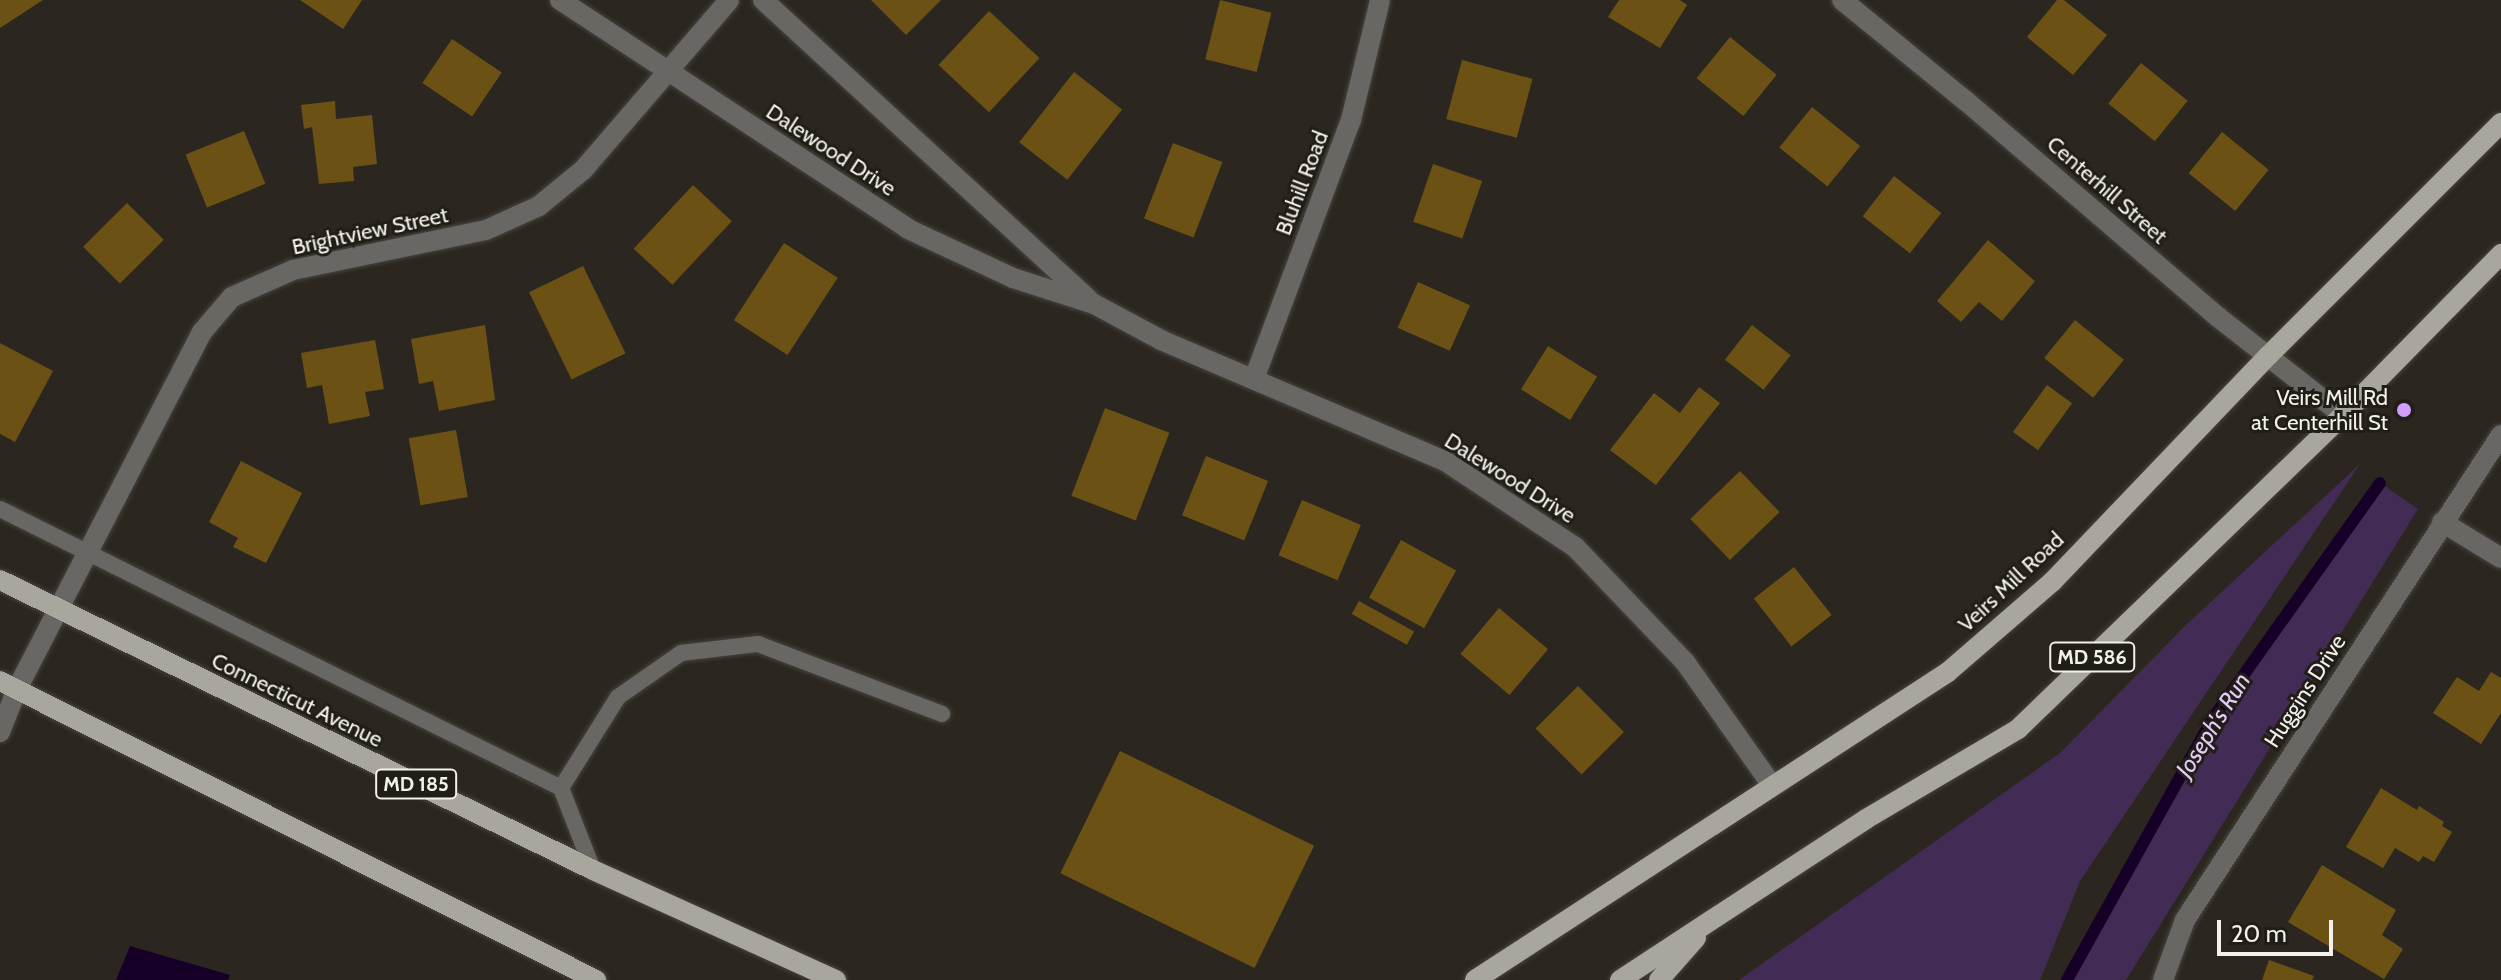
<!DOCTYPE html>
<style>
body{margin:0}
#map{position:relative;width:2501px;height:980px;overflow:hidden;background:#2b2720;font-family:Cabin,sans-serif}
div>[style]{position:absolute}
.green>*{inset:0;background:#422c56}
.water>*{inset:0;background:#160027}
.stream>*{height:12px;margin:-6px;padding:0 6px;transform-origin:6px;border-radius:6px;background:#160027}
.building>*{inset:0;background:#6c5114;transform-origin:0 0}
.roads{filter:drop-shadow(0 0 2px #47433d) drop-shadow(0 0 2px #47433d)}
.service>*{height:16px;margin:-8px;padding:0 8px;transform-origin:8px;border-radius:8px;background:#696763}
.minor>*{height:20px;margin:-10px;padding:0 10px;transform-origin:10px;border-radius:10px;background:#696763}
.tertiary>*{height:20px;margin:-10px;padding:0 10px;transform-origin:10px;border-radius:10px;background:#696763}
.primary>*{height:20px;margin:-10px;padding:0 10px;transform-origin:10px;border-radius:10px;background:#a9a69e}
.dots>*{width:22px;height:22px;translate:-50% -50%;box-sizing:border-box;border:4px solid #211e17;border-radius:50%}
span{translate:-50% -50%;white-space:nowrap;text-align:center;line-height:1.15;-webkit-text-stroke:6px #211e17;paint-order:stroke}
.shield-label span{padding:2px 6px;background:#211e17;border:2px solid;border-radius:6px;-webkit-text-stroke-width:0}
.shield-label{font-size:20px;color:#f4f1ed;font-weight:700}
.street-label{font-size:22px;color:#f4f1ed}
.poi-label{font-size:22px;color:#f4f1ed}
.right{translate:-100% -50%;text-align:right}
.water-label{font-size:24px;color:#e3ccfb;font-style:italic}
.scale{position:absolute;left:2217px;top:920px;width:116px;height:36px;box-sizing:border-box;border:4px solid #f4f1ed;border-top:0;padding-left:10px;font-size:24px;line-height:28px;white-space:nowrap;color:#f4f1ed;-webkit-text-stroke:6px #211e17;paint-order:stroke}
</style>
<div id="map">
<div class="green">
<div style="clip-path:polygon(2360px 464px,2080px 881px,2040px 980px,1739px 980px,2060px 753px,2187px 624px)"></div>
<div style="clip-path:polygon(2380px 483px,2418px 509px,2126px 980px,2067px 980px,2213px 718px)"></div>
</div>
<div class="water">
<div style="clip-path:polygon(130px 946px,230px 975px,228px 980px,116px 980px)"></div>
</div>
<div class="stream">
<div style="left:2067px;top:980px;width:300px;rotate:-60.9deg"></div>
<div style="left:2213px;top:718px;width:288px;rotate:-54.6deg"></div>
</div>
<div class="building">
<div style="clip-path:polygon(0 0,43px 0,0 28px)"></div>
<div style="clip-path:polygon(300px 0,362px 0,343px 29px)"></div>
<div style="clip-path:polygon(871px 0,941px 0,906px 35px)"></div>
<div style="left:1220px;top:0;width:53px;height:61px;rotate:14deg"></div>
<div style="clip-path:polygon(1619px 0,1680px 0,1687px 5px,1660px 48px,1608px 17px)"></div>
<div style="clip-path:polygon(2057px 0,2064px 0,2107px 35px,2073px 75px,2027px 37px)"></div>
<div style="left:989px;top:11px;width:69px;height:74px;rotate:43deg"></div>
<div style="left:1730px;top:37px;width:60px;height:53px;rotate:39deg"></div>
<div style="left:452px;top:39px;width:60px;height:53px;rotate:34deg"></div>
<div style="left:1462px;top:60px;width:73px;height:61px;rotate:15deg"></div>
<div style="left:2141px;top:63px;width:60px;height:52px;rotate:39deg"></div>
<div style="left:1074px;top:72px;width:61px;height:89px;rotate:38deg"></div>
<div style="clip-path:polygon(335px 101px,336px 119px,372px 115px,377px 164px,353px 167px,354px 181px,319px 184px,312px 127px,304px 129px,301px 105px)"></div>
<div style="left:1812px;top:107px;width:62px;height:52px;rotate:39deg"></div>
<div style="left:244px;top:131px;width:57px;height:63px;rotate:68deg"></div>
<div style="left:2222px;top:132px;width:60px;height:53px;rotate:39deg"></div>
<div style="left:1173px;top:143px;width:53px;height:81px;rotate:21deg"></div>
<div style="left:1433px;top:164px;width:52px;height:61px;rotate:19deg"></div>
<div style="left:1894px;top:176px;width:60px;height:51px;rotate:38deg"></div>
<div style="left:693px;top:185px;width:53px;height:87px;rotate:43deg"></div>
<div style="left:127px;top:203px;width:52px;height:62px;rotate:45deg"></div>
<div style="clip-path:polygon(1988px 240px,2035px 281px,2002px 321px,1979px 302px,1961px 322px,1937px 301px)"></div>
<div style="left:784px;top:243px;width:64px;height:92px;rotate:33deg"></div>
<div style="left:583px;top:266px;width:97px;height:60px;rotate:64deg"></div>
<div style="left:1418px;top:282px;width:57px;height:50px;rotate:24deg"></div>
<div style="left:2075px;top:320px;width:63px;height:49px;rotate:39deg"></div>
<div style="clip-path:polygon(485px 325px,495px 400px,439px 411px,433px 381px,419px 384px,411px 339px)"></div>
<div style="left:1752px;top:325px;width:49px;height:44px;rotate:38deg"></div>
<div style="clip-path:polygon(375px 340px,384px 389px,365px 392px,370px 416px,329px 424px,322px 385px,307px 388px,301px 353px)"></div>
<div style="clip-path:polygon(0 343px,53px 371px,15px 442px,0 434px)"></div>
<div style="left:1548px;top:346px;width:58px;height:51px;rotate:32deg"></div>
<div style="left:2047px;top:385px;width:31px;height:58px;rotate:36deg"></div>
<div style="clip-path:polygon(1699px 387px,1720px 403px,1656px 485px,1610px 450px,1654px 393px,1680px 413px)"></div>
<div style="left:1105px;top:408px;width:69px;height:94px;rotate:21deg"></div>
<div style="left:456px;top:430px;width:68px;height:48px;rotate:80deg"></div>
<div style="left:1206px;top:456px;width:67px;height:64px;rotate:22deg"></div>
<div style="clip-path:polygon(241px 461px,302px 493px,266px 563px,233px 547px,238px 538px,209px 522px)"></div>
<div style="left:1740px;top:471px;width:57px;height:69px;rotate:46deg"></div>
<div style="left:1302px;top:500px;width:64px;height:60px;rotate:23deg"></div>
<div style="left:1401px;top:540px;width:63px;height:66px;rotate:29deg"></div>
<div style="left:1794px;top:567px;width:61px;height:51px;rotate:52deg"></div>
<div style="left:1359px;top:601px;width:63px;height:15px;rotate:29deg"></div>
<div style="left:1499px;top:608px;width:64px;height:60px;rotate:40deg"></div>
<div style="clip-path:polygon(2491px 672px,2501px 678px,2501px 713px,2481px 744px,2433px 713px,2457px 677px,2479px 691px)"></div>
<div style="left:1578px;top:686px;width:65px;height:60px;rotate:45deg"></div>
<div style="left:1120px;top:751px;width:216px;height:136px;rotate:26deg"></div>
<div style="clip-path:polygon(2381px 788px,2417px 810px,2419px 806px,2444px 822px,2442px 826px,2452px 832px,2434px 862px,2423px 856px,2419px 862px,2395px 848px,2383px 868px,2346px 847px)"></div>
<div style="clip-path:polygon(2322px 865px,2396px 910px,2382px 935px,2403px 949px,2384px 979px,2288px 922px)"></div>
<div style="clip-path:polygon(2269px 960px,2314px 976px,2312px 980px,2262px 980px)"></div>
</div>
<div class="roads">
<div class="service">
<div style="left:0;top:509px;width:627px;rotate:26.44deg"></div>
<div style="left:561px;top:788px;width:88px;rotate:68.7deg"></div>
<div style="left:561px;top:788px;width:107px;rotate:-57.9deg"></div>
<div style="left:618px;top:697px;width:77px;rotate:-34.9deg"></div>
<div style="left:681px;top:653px;width:78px;rotate:-6.7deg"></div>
<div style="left:758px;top:644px;width:197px;rotate:20.8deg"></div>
</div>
<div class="minor">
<div style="left:1842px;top:0;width:160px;rotate:39.2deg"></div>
<div style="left:1966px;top:101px;width:332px;rotate:40.6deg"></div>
<div style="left:2218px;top:317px;width:159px;rotate:38.1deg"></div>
<div style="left:2442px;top:522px;width:69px;rotate:31.4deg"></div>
<div style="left:0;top:732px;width:46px;rotate:-68.4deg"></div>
<div style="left:17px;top:689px;width:402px;rotate:-62.6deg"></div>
<div style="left:202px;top:332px;width:46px;rotate:-49.4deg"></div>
<div style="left:232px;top:297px;width:67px;rotate:-23.9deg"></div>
<div style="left:293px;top:270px;width:197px;rotate:-11.7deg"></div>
<div style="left:486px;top:230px;width:58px;rotate:-24.4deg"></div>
<div style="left:539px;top:206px;width:57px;rotate:-39.3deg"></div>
<div style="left:583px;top:170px;width:224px;rotate:-49.3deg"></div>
<div style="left:2163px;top:980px;width:64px;rotate:-69.9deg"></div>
<div style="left:2185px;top:920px;width:579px;rotate:-56.91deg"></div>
</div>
<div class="tertiary">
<div style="left:560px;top:0;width:417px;rotate:33.3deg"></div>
<div style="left:908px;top:229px;width:116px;rotate:25deg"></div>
<div style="left:1013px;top:278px;width:85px;rotate:17.8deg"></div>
<div style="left:1094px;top:304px;width:76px;rotate:28.2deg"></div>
<div style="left:1161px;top:340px;width:309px;rotate:23.1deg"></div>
<div style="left:1445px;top:461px;width:156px;rotate:33.5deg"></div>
<div style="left:1575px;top:547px;width:159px;rotate:46.3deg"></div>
<div style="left:1685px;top:662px;width:149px;rotate:54.8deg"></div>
<div style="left:763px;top:0;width:442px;rotate:42.6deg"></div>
<div style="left:1254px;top:379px;width:277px;rotate:-69.5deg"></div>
<div style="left:1351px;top:120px;width:123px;rotate:-76.4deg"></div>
</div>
<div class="primary">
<div style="left:0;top:580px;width:660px;rotate:26.06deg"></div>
<div style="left:593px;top:870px;width:267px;rotate:24.4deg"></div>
<div style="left:0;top:681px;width:667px;rotate:26.64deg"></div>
<div style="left:1475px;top:980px;width:564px;rotate:-33.07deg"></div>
<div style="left:1948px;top:672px;width:138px;rotate:-40.9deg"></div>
<div style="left:2052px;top:582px;width:313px;rotate:-46.3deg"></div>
<div style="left:2268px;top:356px;width:330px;rotate:-45deg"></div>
<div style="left:1620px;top:980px;width:294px;rotate:-33.2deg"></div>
<div style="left:1866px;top:819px;width:177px;rotate:-30.6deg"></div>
<div style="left:2018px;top:729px;width:452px;rotate:-44deg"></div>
<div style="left:2343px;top:415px;width:226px;rotate:-45.5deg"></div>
<div style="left:1659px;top:980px;width:56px;rotate:-48.6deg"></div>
</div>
</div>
<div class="dots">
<div style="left:2404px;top:410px;background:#d09dff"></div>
</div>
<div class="shield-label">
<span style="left:2092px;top:657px">MD 586</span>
<span style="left:416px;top:784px">MD 185</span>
</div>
<div class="street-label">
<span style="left:831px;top:150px;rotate:33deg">Dalewood Drive</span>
<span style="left:1302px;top:183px;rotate:-69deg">Bluhill Road</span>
<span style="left:2107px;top:190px;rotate:41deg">Centerhill Street</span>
<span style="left:370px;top:231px;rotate:-12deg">Brightview Street</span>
<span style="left:1510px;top:478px;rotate:32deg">Dalewood Drive</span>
<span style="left:2011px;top:582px;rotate:-43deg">Veirs Mill Road</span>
<span style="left:2305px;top:691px;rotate:-57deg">Huggins Drive</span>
<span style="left:297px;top:700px;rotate:26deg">Connecticut Avenue</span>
</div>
<div class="poi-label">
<span class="right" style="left:2388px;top:410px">Veirs Mill Rd<br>at Centerhill St</span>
</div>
<div class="water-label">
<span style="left:2213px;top:725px;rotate:-58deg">Joseph's Run</span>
</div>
<div class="scale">20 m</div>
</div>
